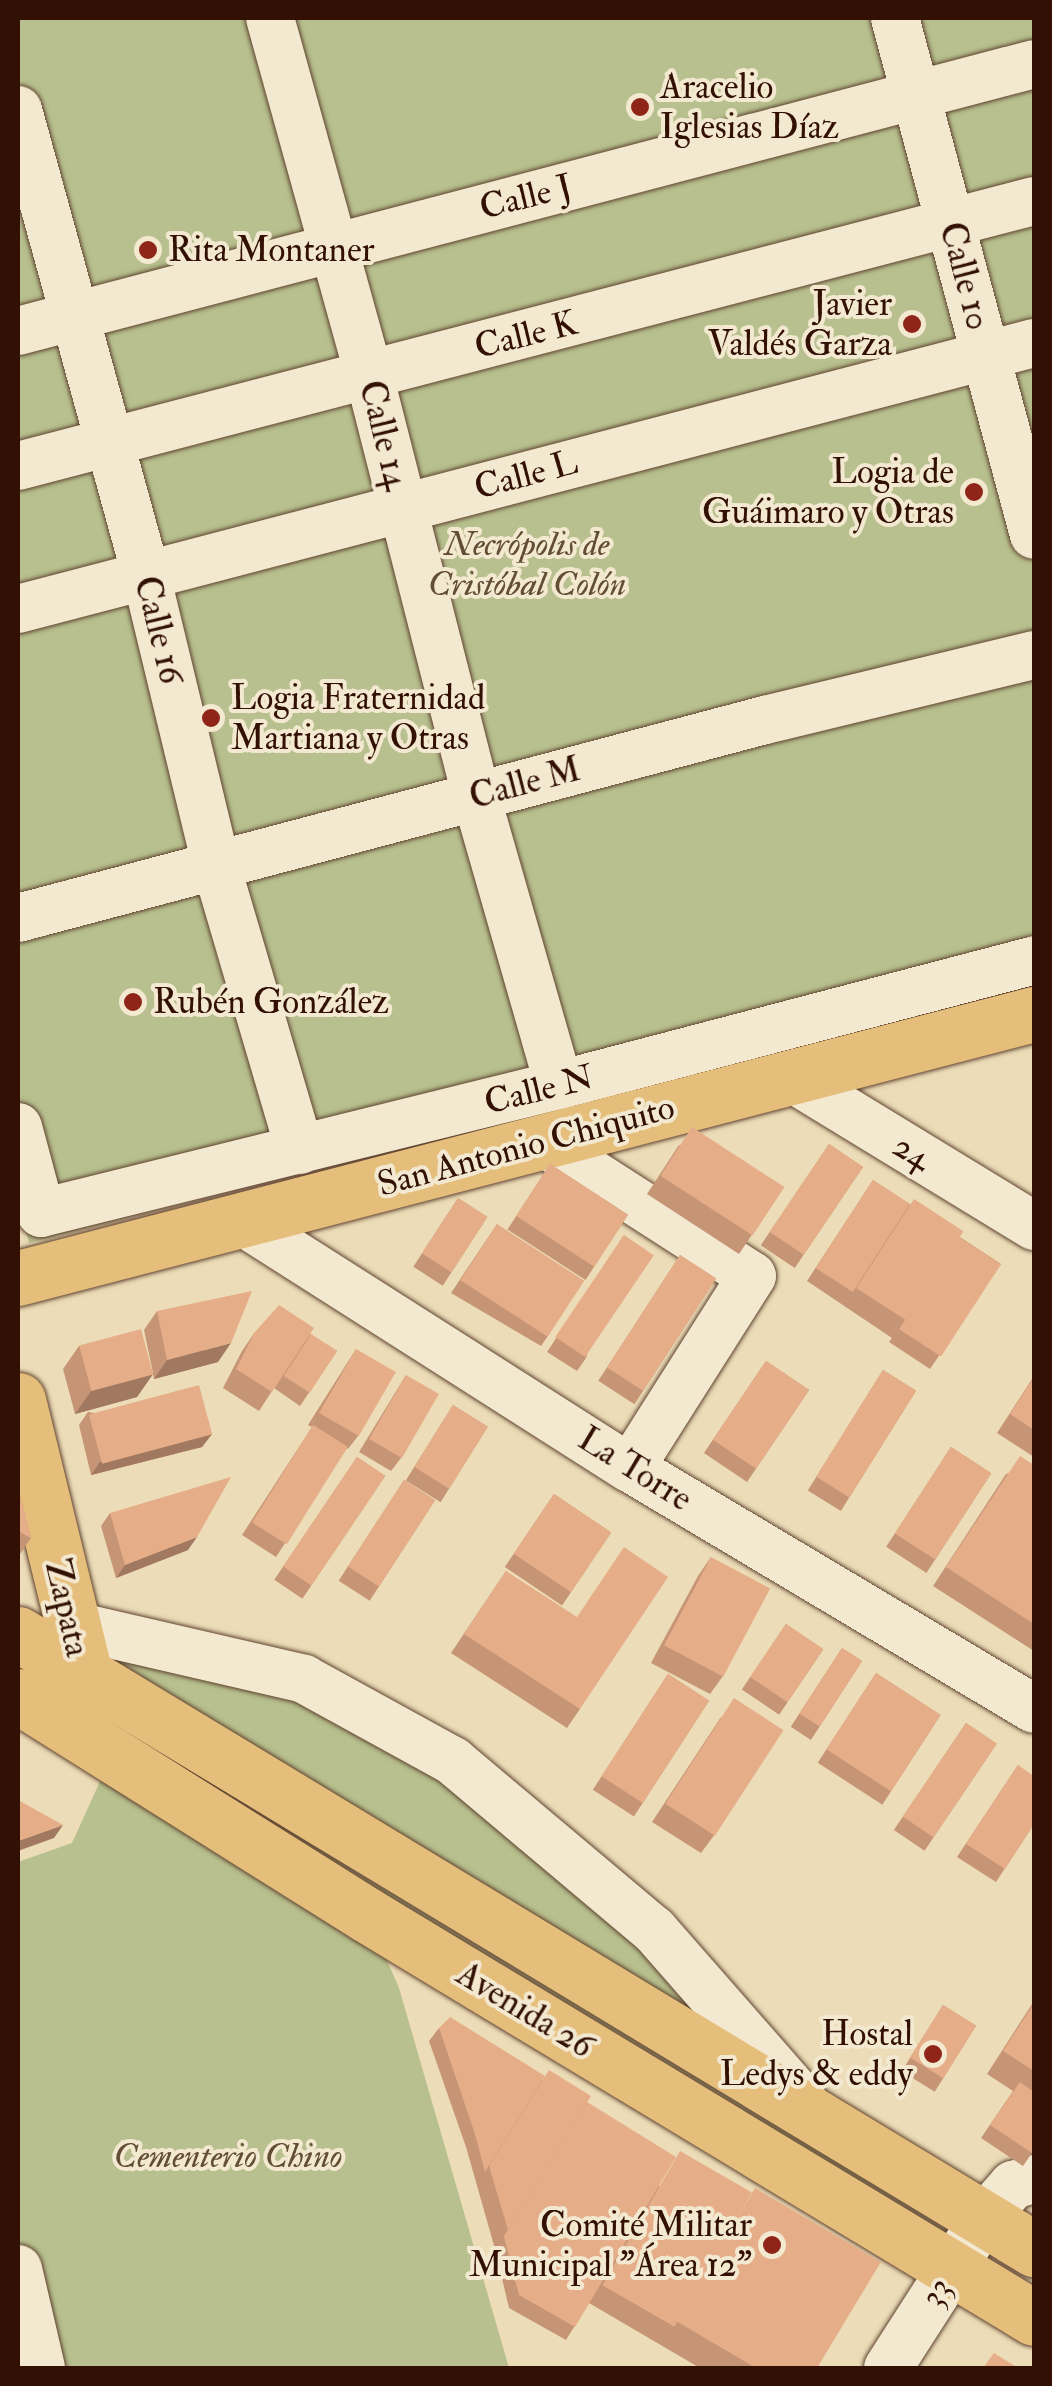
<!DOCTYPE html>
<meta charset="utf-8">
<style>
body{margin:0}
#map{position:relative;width:1052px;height:2386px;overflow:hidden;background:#ecdcb7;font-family:"IM FELL Double Pica",serif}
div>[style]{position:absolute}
.green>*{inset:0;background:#b7c08e;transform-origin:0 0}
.roads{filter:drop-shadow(0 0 2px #604330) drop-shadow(0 0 2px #604330)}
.minor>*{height:48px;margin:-24px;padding:0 24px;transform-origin:24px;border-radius:24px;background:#f3e8d0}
.major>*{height:55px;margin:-27.5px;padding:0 27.5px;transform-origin:27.5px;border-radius:27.5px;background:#e6be7c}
.wall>*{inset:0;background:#c69576;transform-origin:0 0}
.shaded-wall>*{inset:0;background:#a17960}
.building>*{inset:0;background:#e6ad89;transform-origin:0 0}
.dots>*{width:28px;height:28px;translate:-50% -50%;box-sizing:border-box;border:5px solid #f3e8d0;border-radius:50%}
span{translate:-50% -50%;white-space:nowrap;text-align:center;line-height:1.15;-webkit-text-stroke:8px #f3e8d0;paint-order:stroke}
.poi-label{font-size:35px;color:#321003}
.left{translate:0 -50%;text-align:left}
.right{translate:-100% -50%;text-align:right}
.street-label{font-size:35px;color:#321003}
.park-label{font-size:35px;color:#614e34;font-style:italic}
.frame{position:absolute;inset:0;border:20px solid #321003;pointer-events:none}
</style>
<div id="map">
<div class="green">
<div style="clip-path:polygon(18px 18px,1034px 18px,1034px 981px,29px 1243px,18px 1199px)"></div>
<div style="clip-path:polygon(71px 1625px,304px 1679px,453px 1761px,818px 2117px,83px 1674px)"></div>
<div style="left:123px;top:1723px;width:976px;height:19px;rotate:31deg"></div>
<div style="clip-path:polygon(112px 1755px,367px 1915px,399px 1988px,509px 2368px,42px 2368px,18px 2263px,18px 1862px,72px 1843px)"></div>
</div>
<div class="roads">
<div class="minor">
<div style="left:270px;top:18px;width:370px;rotate:74.5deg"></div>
<div style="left:369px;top:375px;width:434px;rotate:75.7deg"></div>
<div style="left:476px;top:796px;width:301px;rotate:74deg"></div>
<div style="left:895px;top:18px;width:535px;rotate:74.95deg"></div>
<div style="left:18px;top:110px;width:482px;rotate:74.6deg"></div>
<div style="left:146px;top:575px;width:298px;rotate:76.4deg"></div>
<div style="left:216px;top:865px;width:297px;rotate:73.6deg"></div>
<div style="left:18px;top:331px;width:1050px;rotate:-14.72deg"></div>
<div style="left:18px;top:466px;width:1050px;rotate:-14.62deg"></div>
<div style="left:18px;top:609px;width:1050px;rotate:-14.67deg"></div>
<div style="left:18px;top:918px;width:773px;rotate:-14.85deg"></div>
<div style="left:765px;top:720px;width:277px;rotate:-13.6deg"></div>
<div style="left:790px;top:1077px;width:286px;rotate:31.4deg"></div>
<div style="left:18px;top:1127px;width:89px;rotate:75deg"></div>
<div style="left:41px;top:1213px;width:534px;rotate:-13.88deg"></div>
<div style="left:559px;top:1085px;width:491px;rotate:-14.7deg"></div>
<div style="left:543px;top:1142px;width:248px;rotate:32.7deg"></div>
<div style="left:752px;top:1276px;width:227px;rotate:122.4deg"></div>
<div style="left:240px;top:1220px;width:462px;rotate:32.5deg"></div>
<div style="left:630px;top:1468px;width:470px;rotate:30.8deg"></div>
<div style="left:71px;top:1625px;width:239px;rotate:13deg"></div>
<div style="left:304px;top:1679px;width:170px;rotate:28.8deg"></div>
<div style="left:453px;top:1761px;width:263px;rotate:40.1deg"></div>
<div style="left:654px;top:1930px;width:226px;rotate:48.8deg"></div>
<div style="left:18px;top:2269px;width:102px;rotate:76.9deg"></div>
<div style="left:888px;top:2368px;width:179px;rotate:-57.3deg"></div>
<div style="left:985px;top:2217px;width:43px;rotate:-48.8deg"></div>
<div style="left:1013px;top:2185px;width:22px;rotate:-16deg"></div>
</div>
<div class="major">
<div style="left:18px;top:1278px;width:1050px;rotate:-14.57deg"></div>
<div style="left:18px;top:1400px;width:304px;rotate:76.3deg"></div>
<div style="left:18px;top:1634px;width:1188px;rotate:31.19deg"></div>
<div style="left:18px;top:1696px;width:412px;rotate:32.1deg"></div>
<div style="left:367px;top:1915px;width:779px;rotate:31.14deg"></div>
</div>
</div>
<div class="wall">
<div style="left:829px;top:1144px;width:41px;height:122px;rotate:34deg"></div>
<div style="clip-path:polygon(679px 1145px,784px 1187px,739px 1254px,647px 1194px)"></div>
<div style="left:550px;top:1164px;width:93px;height:78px;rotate:33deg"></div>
<div style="clip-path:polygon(873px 1180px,1001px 1264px,930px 1369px,889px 1342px,892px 1338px,807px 1281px)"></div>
<div style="left:458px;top:1198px;width:35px;height:82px;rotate:33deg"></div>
<div style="clip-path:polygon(497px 1224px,550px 1333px,541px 1346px,451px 1293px)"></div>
<div style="clip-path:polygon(624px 1235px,586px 1358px,577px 1371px,547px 1352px)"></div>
<div style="left:680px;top:1255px;width:43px;height:150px;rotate:33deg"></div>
<div style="clip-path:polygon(157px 1311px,218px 1362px,154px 1379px,153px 1374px,137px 1397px,75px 1414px,63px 1369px,79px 1346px,153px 1373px,144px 1330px)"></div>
<div style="clip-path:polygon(255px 1332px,310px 1334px,337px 1351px,300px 1406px,274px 1388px,259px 1411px,223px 1388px,242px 1351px)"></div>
<div style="clip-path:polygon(356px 1349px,358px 1436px,348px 1449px,347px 1448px,276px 1557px,242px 1535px,312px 1427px,308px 1425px)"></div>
<div style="left:766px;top:1361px;width:52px;height:111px;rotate:34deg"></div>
<div style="left:883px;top:1370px;width:39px;height:142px;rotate:32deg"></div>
<div style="clip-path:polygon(406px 1375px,401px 1458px,391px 1471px,359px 1452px)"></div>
<div style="clip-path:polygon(1034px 1376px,1034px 1457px,997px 1433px)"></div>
<div style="left:453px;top:1405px;width:41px;height:89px;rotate:32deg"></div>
<div style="clip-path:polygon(88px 1412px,212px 1434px,202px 1447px,91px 1475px,79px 1425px)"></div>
<div style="left:951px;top:1447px;width:48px;height:119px;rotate:33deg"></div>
<div style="left:357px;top:1457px;width:34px;height:148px;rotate:34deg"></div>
<div style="clip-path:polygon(1034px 1465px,1034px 1651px,933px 1586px,1006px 1474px)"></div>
<div style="left:404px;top:1480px;width:37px;height:120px;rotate:33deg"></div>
<div style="clip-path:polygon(18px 1488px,31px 1538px,18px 1557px)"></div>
<div style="left:554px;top:1494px;width:69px;height:88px;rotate:34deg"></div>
<div style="clip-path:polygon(110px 1513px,188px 1550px,116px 1578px,101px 1526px)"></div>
<div style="clip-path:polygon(711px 1557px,723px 1676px,710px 1694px,651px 1663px,698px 1576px)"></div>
<div style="clip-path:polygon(506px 1571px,580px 1709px,567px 1728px,451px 1653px)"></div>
<div style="left:786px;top:1624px;width:45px;height:79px;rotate:34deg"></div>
<div style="left:842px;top:1648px;width:24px;height:94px;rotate:33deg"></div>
<div style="left:876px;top:1673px;width:77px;height:107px;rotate:33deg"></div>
<div style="left:668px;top:1674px;width:49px;height:138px;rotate:33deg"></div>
<div style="clip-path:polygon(721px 1717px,715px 1834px,701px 1853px,652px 1822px)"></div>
<div style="left:966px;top:1723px;width:37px;height:129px;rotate:34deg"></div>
<div style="clip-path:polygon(1018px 1765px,1034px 1824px,996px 1882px,957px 1857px)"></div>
<div style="clip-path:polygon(1034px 2001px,1034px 2150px,1023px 2166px,981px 2138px,1013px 2091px,987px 2074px)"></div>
<div style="left:943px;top:2005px;width:39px;height:78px;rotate:32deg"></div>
<div style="clip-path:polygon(439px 2028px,587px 2102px,817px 2368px,700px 2368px,589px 2303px,566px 2340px,509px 2308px,495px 2249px,466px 2147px,429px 2041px)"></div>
</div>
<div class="shaded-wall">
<div style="clip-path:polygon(231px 1343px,218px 1362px,154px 1379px,167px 1360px)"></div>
<div style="clip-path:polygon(153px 1374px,137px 1397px,75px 1414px,91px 1391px)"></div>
<div style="clip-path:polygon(212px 1434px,202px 1447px,91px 1475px,100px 1462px)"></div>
<div style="clip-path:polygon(197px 1537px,188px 1550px,116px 1578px,125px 1565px)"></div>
<div style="clip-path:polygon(63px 1825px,54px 1838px,18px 1851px,18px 1841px)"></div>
</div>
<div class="building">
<div style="left:692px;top:1127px;width:110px;height:58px;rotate:33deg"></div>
<div style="left:829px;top:1144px;width:41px;height:106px;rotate:34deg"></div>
<div style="left:550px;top:1164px;width:93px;height:62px;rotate:33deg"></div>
<div style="left:873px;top:1180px;width:44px;height:105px;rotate:33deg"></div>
<div style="left:458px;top:1198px;width:35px;height:66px;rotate:33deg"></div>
<div style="left:914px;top:1199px;width:59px;height:106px;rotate:33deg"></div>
<div style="left:497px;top:1224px;width:104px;height:67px;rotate:33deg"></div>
<div style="left:624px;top:1235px;width:36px;height:123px;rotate:34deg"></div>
<div style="left:959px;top:1237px;width:50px;height:110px;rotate:33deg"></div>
<div style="left:680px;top:1255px;width:43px;height:134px;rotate:33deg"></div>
<div style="clip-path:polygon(252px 1291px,231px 1343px,167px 1360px,157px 1311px)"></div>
<div style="clip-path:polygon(279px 1305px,314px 1328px,272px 1392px,236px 1369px,255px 1332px)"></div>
<div style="left:141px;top:1329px;width:47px;height:64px;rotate:75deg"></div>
<div style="left:311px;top:1334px;width:31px;height:50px;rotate:33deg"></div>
<div style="left:356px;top:1349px;width:46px;height:74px;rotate:30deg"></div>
<div style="left:766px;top:1361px;width:52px;height:95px;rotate:34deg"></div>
<div style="left:883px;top:1370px;width:39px;height:126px;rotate:32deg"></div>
<div style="left:406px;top:1375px;width:38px;height:74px;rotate:30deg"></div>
<div style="clip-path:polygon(1034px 1377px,1034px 1430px,1010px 1414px)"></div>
<div style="left:199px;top:1385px;width:51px;height:114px;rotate:75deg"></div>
<div style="left:453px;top:1405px;width:41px;height:73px;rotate:32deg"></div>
<div style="left:313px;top:1425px;width:41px;height:115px;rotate:32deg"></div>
<div style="left:951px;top:1447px;width:48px;height:103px;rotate:33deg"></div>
<div style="clip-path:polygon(1020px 1456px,1034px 1465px,1034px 1624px,946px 1567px)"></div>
<div style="left:357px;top:1457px;width:34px;height:132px;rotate:34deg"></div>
<div style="clip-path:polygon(231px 1477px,197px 1537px,125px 1565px,110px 1513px)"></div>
<div style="left:404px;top:1480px;width:37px;height:103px;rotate:33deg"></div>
<div style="clip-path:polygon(18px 1488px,31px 1538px,18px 1531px)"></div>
<div style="left:554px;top:1494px;width:69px;height:72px;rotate:34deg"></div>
<div style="clip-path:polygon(624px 1547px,668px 1577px,580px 1709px,464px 1634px,506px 1571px,577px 1617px)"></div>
<div style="left:711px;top:1557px;width:67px;height:100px;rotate:28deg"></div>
<div style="left:786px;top:1624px;width:45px;height:64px;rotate:34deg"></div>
<div style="left:842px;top:1648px;width:24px;height:78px;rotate:33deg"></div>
<div style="left:876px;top:1673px;width:77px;height:91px;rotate:33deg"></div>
<div style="left:668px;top:1674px;width:49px;height:122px;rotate:33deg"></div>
<div style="left:734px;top:1698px;width:59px;height:126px;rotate:33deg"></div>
<div style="left:966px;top:1723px;width:37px;height:113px;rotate:34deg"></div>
<div style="clip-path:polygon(1018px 1765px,1034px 1776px,1034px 1824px,1005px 1869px,966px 1844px)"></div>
<div style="clip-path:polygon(18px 1800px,63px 1825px,18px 1841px)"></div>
<div style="clip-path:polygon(1034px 2003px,1034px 2071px,1003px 2051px)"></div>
<div style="left:943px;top:2005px;width:39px;height:62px;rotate:32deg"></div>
<div style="clip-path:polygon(450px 2017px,545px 2076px,485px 2172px,475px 2134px,439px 2028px)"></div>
<div style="clip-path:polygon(549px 2070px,591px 2096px,508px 2230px,489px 2166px)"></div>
<div style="clip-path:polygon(1020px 2082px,1034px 2092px,1034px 2150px,1032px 2153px,990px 2125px)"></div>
<div style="clip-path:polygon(587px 2102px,676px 2157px,575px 2327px,519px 2295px,504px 2236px)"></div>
<div style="left:680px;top:2151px;width:83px;height:155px;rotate:30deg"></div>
<div style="clip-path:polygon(755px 2188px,881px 2262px,817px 2368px,756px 2368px,676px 2321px)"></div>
<div style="clip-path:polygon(994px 2353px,1018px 2368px,983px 2368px)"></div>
</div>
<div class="dots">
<div style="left:640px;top:107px;background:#8f2418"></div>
<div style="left:148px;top:250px;background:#8f2418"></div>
<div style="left:912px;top:324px;background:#8f2418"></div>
<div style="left:974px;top:492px;background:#8f2418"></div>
<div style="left:211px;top:718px;background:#8f2418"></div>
<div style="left:133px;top:1002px;background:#8f2418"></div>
<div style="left:933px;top:2054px;background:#8f2418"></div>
<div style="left:772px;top:2245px;background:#8f2418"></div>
</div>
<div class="poi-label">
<span class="left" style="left:660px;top:107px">Aracelio<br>Iglesias Díaz</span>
<span class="left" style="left:168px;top:250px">Rita Montaner</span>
<span class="right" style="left:892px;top:324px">Javier<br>Valdés Garza</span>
<span class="right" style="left:954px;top:492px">Logia de<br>Guáimaro y Otras</span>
<span class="left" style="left:231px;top:718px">Logia Fraternidad<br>Martiana y Otras</span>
<span class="left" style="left:153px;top:1002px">Rubén González</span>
<span class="right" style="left:913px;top:2054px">Hostal<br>Ledys &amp; eddy</span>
<span class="right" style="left:752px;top:2245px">Comité Militar<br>Municipal "Área 12"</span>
</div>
<div class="street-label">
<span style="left:526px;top:197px;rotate:-14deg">Calle J</span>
<span style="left:965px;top:276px;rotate:75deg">Calle 10</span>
<span style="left:526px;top:335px;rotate:-14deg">Calle K</span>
<span style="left:384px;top:435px;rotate:76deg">Calle 14</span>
<span style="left:526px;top:475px;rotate:-15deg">Calle L</span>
<span style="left:159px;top:630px;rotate:76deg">Calle 16</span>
<span style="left:525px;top:783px;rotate:-15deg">Calle M</span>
<span style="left:539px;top:1090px;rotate:-14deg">Calle N</span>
<span style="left:526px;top:1146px;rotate:-15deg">San Antonio Chiquito</span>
<span style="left:912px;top:1152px;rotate:31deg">24</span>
<span style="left:635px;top:1469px;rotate:32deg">La Torre</span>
<span style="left:67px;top:1608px;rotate:77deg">Zapata</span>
<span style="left:525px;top:2010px;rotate:31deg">Avenida 26</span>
<span style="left:936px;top:2292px;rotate:-58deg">33</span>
</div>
<div class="park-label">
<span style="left:527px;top:564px">Necrópolis de<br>Cristóbal Colón</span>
<span style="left:228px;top:2156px">Cementerio Chino</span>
</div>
<div class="frame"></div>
</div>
